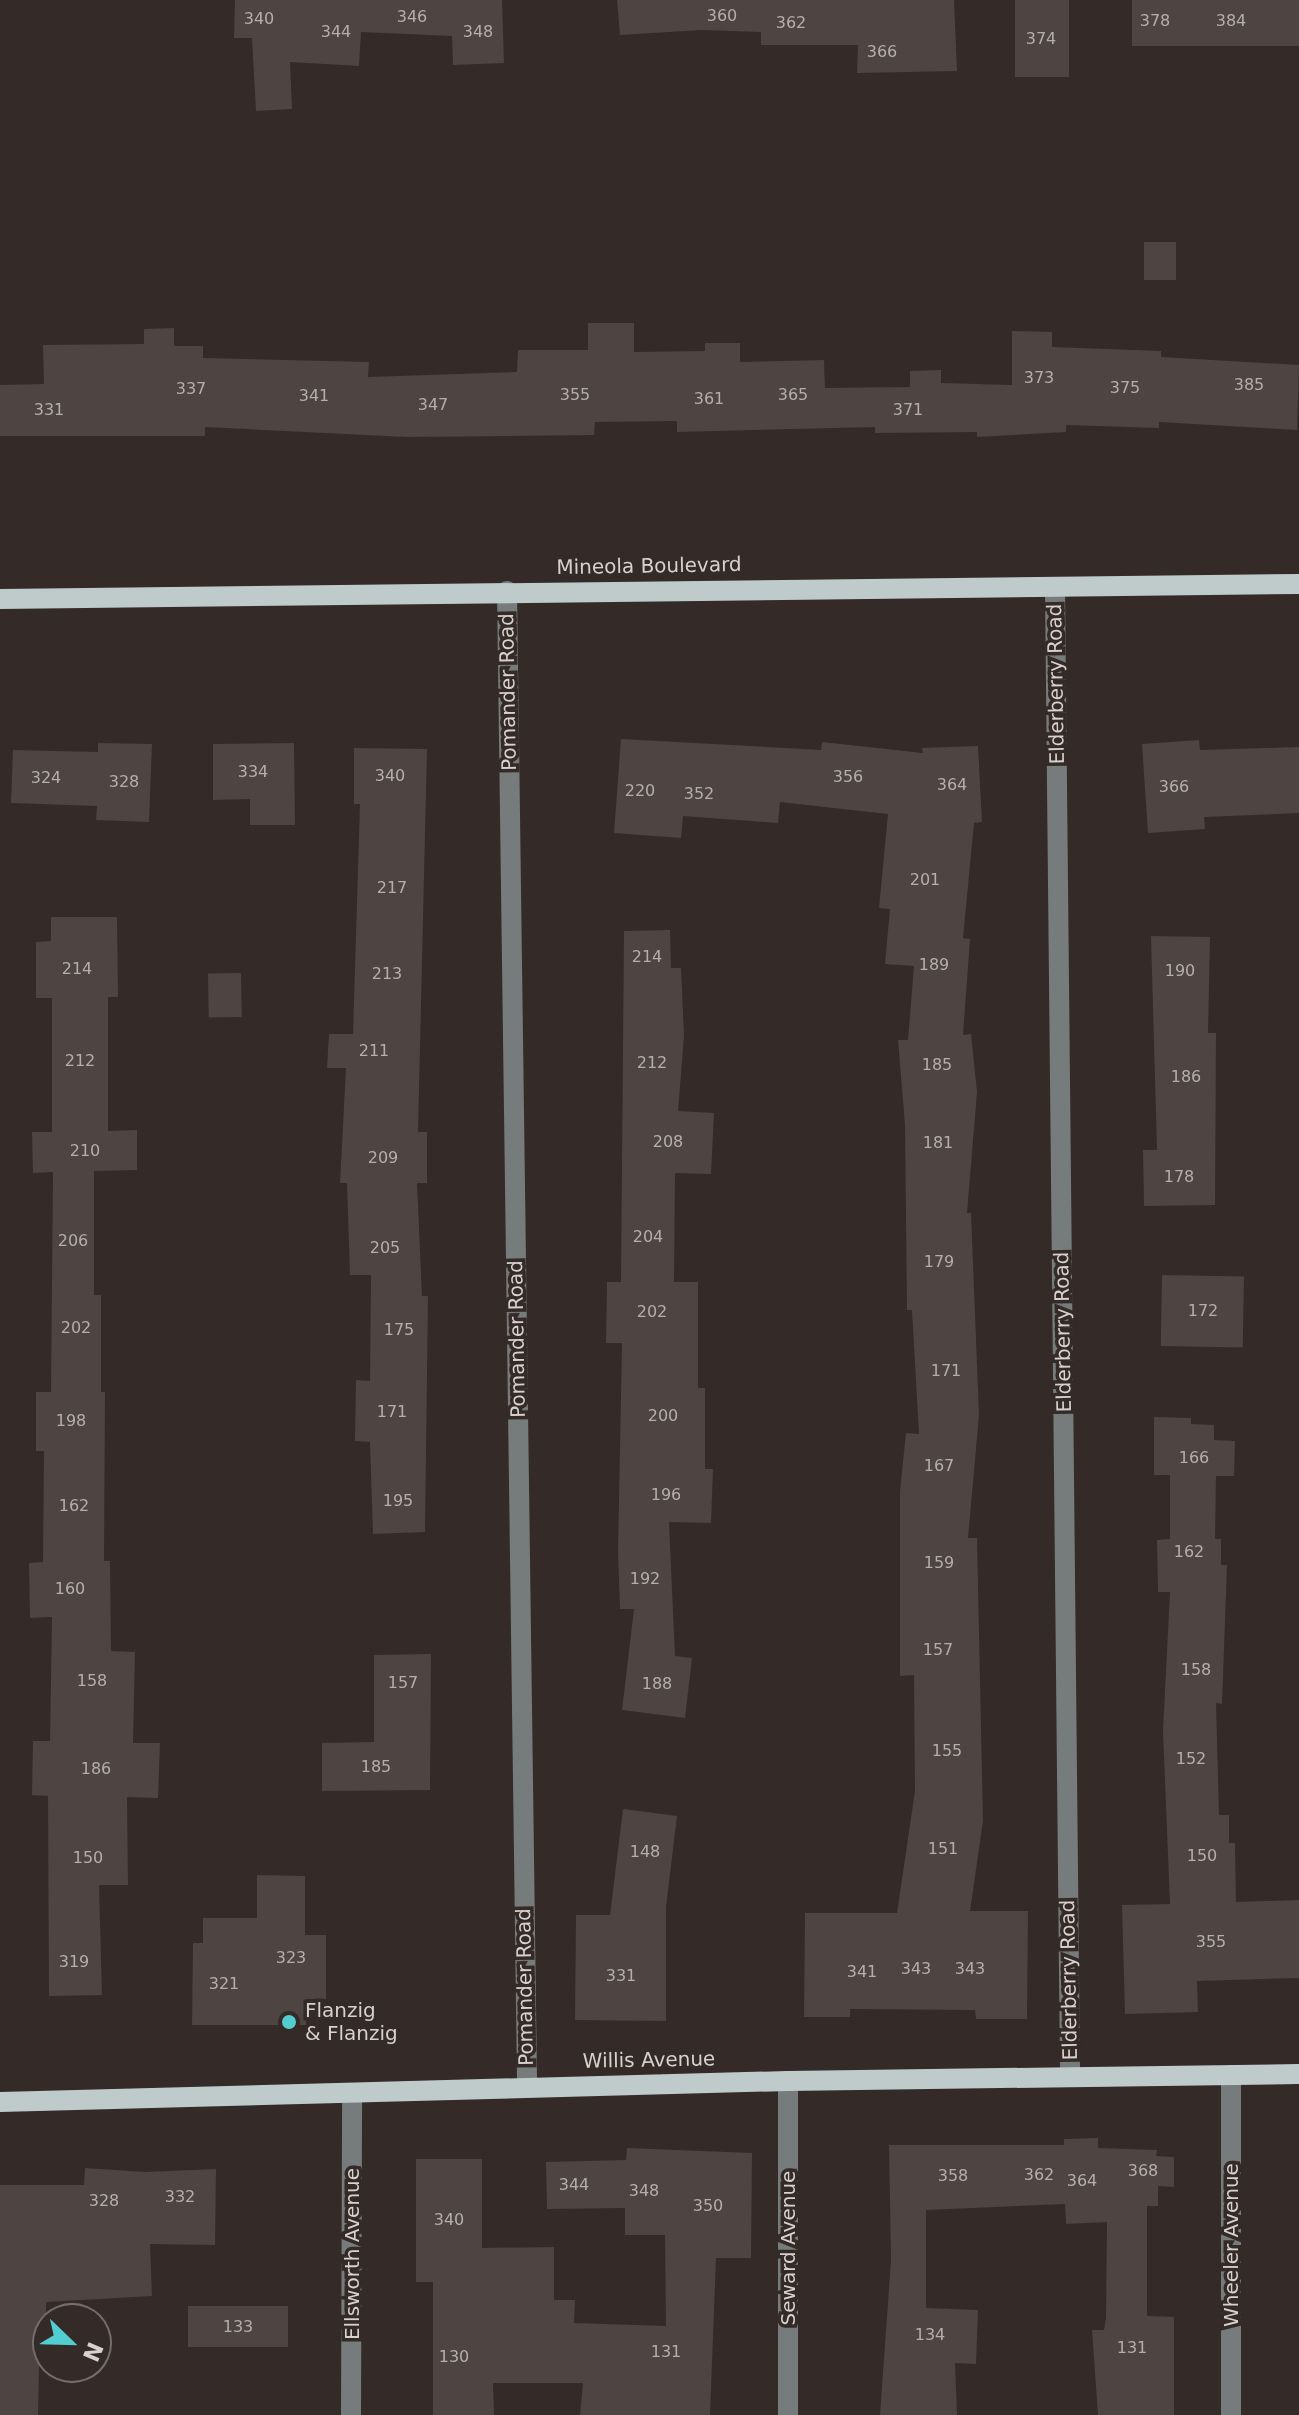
<!DOCTYPE html>
<style>
body{margin:0}
#map{position:relative;width:1299px;height:2415px;overflow:hidden;background:#342a27;font-family:"DejaVu Sans",sans-serif}
div>[style]{position:absolute}
.building>*{inset:0;background:#4e4441;transform-origin:0 0}
.minor>*{height:20px;margin:-10px;padding:0 10px;transform-origin:10px;border-radius:10px;background:#767b7b}
.major>*{height:20px;margin:-10px;padding:0 10px;transform-origin:10px;border-radius:10px;background:#bfcacb}
.dots>*{width:22px;height:22px;translate:-50% -50%;box-sizing:border-box;border:4px solid #342a27;border-radius:50%}
span{translate:-50% -50%;white-space:nowrap;text-align:center;line-height:1.15;-webkit-text-stroke:7px #342a27;paint-order:stroke}
.number-label{font-size:16px;color:#b5aeac}
.number-label span{-webkit-text-stroke-width:0}
.street-label{font-size:20px;color:#d7d1cf}
.poi-label{font-size:20px;color:#d7d1cf}
.left{translate:0 -50%;text-align:left}
.north{position:absolute;left:32px;top:2303px;width:80px;height:80px;box-sizing:border-box;background:#342a27;border:2px solid #756d6a;border-radius:50%;rotate:113deg;font-size:22px;font-weight:700;line-height:32px;text-align:center;color:#d7d1cf}
.north::after{content:'';display:block;margin:auto;width:28px;height:36px;background:#52cdd0;clip-path:polygon(50% 0,100% 100%,50% 72%,0 100%)}
</style>
<div id="map">
<div class="building">
<div style="clip-path:polygon(235px 0,502px 0,504px 63px,453px 65px,452px 36px,361px 32px,359px 66px,290px 62px,292px 109px,256px 111px,252px 38px,234px 38px)"></div>
<div style="clip-path:polygon(617px 0,954px 0,957px 71px,857px 73px,858px 45px,761px 45px,761px 32px,701px 30px,620px 35px)"></div>
<div style="left:1015px;top:0;width:54px;height:77px"></div>
<div style="left:1132px;top:0;width:167px;height:46px"></div>
<div style="left:1144px;top:242px;width:32px;height:38px"></div>
<div style="clip-path:polygon(588px 323px,634px 323px,634px 352px,705px 351px,705px 343px,740px 343px,740px 362px,824px 360px,825px 388px,910px 387px,910px 371px,941px 370px,941px 383px,1012px 385px,1012px 331px,1052px 332px,1052px 347px,1161px 351px,1161px 357px,1299px 365px,1297px 430px,1159px 422px,1159px 428px,1066px 425px,1066px 432px,977px 437px,977px 432px,875px 433px,875px 427px,677px 432px,677px 421px,595px 422px,594px 435px,406px 437px,205px 427px,205px 436px,0 436px,0 385px,44px 384px,43px 345px,144px 344px,144px 329px,174px 328px,174px 346px,203px 346px,203px 358px,369px 362px,368px 377px,517px 372px,518px 350px,588px 350px)"></div>
<div style="clip-path:polygon(621px 739px,821px 750px,822px 742px,923px 753px,922px 748px,978px 746px,982px 822px,974px 823px,963px 938px,970px 939px,963px 1035px,971px 1034px,977px 1092px,967px 1213px,971px 1213px,979px 1415px,968px 1538px,977px 1538px,983px 1821px,970px 1911px,1028px 1911px,1027px 2019px,976px 2019px,975px 2010px,850px 2009px,850px 2017px,804px 2017px,805px 1913px,897px 1913px,915px 1791px,914px 1675px,900px 1676px,900px 1491px,906px 1433px,919px 1434px,912px 1310px,907px 1310px,905px 1125px,898px 1040px,908px 1040px,914px 966px,885px 964px,890px 909px,879px 908px,888px 814px,780px 802px,778px 823px,683px 816px,681px 838px,614px 833px)"></div>
<div style="clip-path:polygon(1199px 740px,1200px 750px,1299px 747px,1299px 813px,1204px 817px,1205px 829px,1148px 833px,1142px 744px)"></div>
<div style="clip-path:polygon(98px 743px,152px 744px,149px 822px,96px 820px,97px 806px,11px 803px,13px 750px,98px 752px)"></div>
<div style="clip-path:polygon(294px 743px,295px 825px,250px 825px,250px 799px,213px 800px,213px 744px)"></div>
<div style="clip-path:polygon(354px 748px,427px 749px,418px 1132px,427px 1132px,427px 1183px,417px 1183px,422px 1296px,428px 1296px,425px 1532px,373px 1534px,370px 1442px,355px 1441px,356px 1380px,370px 1381px,371px 1275px,350px 1275px,347px 1183px,340px 1183px,346px 1068px,327px 1068px,329px 1034px,353px 1034px,360px 804px,354px 804px)"></div>
<div style="clip-path:polygon(51px 917px,117px 917px,118px 997px,108px 997px,108px 1131px,137px 1130px,137px 1170px,94px 1171px,94px 1295px,101px 1295px,101px 1392px,105px 1392px,104px 1561px,110px 1561px,111px 1651px,135px 1652px,133px 1743px,160px 1743px,158px 1798px,127px 1797px,128px 1885px,99px 1885px,102px 1995px,49px 1996px,48px 1796px,32px 1795px,33px 1741px,50px 1741px,52px 1617px,30px 1618px,29px 1563px,43px 1562px,44px 1451px,36px 1451px,36px 1392px,51px 1392px,53px 1172px,33px 1173px,32px 1132px,52px 1132px,52px 998px,36px 998px,36px 942px,51px 941px)"></div>
<div style="clip-path:polygon(670px 930px,671px 968px,681px 968px,684px 1036px,678px 1111px,714px 1113px,711px 1174px,675px 1173px,674px 1282px,698px 1282px,698px 1388px,705px 1388px,705px 1469px,713px 1469px,711px 1523px,669px 1522px,675px 1656px,692px 1658px,685px 1718px,622px 1710px,634px 1609px,620px 1609px,618px 1552px,622px 1343px,606px 1343px,607px 1282px,621px 1282px,624px 931px)"></div>
<div style="clip-path:polygon(1151px 936px,1210px 937px,1208px 1033px,1216px 1033px,1215px 1205px,1144px 1206px,1143px 1150px,1157px 1150px)"></div>
<div style="left:241px;top:973px;width:44px;height:33px;rotate:89deg"></div>
<div style="left:1162px;top:1275px;width:82px;height:71px;rotate:1deg"></div>
<div style="clip-path:polygon(1154px 1417px,1191px 1418px,1191px 1424px,1214px 1425px,1214px 1440px,1235px 1441px,1234px 1476px,1216px 1476px,1215px 1539px,1221px 1539px,1221px 1565px,1227px 1565px,1222px 1704px,1216px 1703px,1219px 1815px,1229px 1815px,1229px 1843px,1235px 1843px,1236px 1902px,1299px 1900px,1299px 1978px,1197px 1981px,1198px 2012px,1125px 2014px,1122px 1905px,1170px 1904px,1163px 1731px,1170px 1592px,1158px 1592px,1157px 1540px,1170px 1539px,1170px 1475px,1154px 1475px)"></div>
<div style="clip-path:polygon(431px 1654px,430px 1790px,322px 1791px,322px 1743px,374px 1742px,374px 1655px)"></div>
<div style="clip-path:polygon(623px 1809px,677px 1816px,666px 1907px,666px 2021px,575px 2020px,576px 1915px,610px 1915px)"></div>
<div style="clip-path:polygon(257px 1875px,305px 1876px,305px 1935px,326px 1935px,326px 1999px,306px 1999px,306px 2025px,192px 2025px,193px 1943px,203px 1943px,203px 1918px,257px 1918px)"></div>
<div style="clip-path:polygon(1098px 2138px,1098px 2148px,1157px 2150px,1156px 2156px,1174px 2157px,1174px 2187px,1158px 2186px,1158px 2206px,1147px 2206px,1147px 2316px,1174px 2317px,1174px 2415px,1098px 2415px,1092px 2330px,1104px 2330px,1106px 2318px,1107px 2222px,1066px 2224px,1065px 2204px,926px 2210px,926px 2308px,978px 2310px,976px 2364px,955px 2363px,957px 2415px,880px 2415px,891px 2260px,889px 2145px,1064px 2145px,1064px 2139px)"></div>
<div style="clip-path:polygon(627px 2148px,752px 2153px,751px 2258px,716px 2258px,710px 2415px,580px 2415px,583px 2383px,493px 2383px,494px 2415px,433px 2415px,433px 2282px,416px 2282px,416px 2159px,482px 2159px,482px 2248px,554px 2247px,554px 2300px,575px 2300px,574px 2323px,666px 2326px,665px 2235px,625px 2235px,625px 2208px,547px 2209px,546px 2162px,626px 2160px)"></div>
<div style="clip-path:polygon(85px 2168px,145px 2172px,216px 2169px,215px 2245px,150px 2244px,152px 2296px,46px 2302px,46px 2365px,39px 2365px,38px 2415px,0 2415px,0 2185px,84px 2185px)"></div>
<div style="left:288px;top:2306px;width:41px;height:100px;rotate:90deg"></div>
</div>
<div class="minor">
<div style="left:1055px;top:587px;width:1490px;rotate:89.42deg"></div>
<div style="left:507px;top:591px;width:1496px;rotate:89.23deg"></div>
<div style="left:788px;top:2081px;width:334px;rotate:90deg"></div>
<div style="left:351px;top:2415px;width:322px;rotate:-89.8deg"></div>
<div style="left:1231px;top:2415px;width:340px;rotate:-90deg"></div>
</div>
<div class="major">
<div style="left:0;top:599px;width:1299px;rotate:-0.66deg"></div>
<div style="left:0;top:2102px;width:788px;rotate:-1.53deg"></div>
<div style="left:788px;top:2081px;width:511px;rotate:-0.78deg"></div>
</div>
<div class="dots">
<div style="left:289px;top:2022px;background:#52cdd0"></div>
</div>
<div class="number-label">
<span style="left:722px;top:16px">360</span>
<span style="left:412px;top:17px">346</span>
<span style="left:259px;top:19px">340</span>
<span style="left:1155px;top:21px">378</span>
<span style="left:1231px;top:21px">384</span>
<span style="left:791px;top:23px">362</span>
<span style="left:336px;top:32px">344</span>
<span style="left:478px;top:32px">348</span>
<span style="left:1041px;top:39px">374</span>
<span style="left:882px;top:52px">366</span>
<span style="left:1039px;top:378px">373</span>
<span style="left:1249px;top:385px">385</span>
<span style="left:1125px;top:388px">375</span>
<span style="left:191px;top:389px">337</span>
<span style="left:575px;top:395px">355</span>
<span style="left:793px;top:395px">365</span>
<span style="left:314px;top:396px">341</span>
<span style="left:709px;top:399px">361</span>
<span style="left:433px;top:405px">347</span>
<span style="left:49px;top:410px">331</span>
<span style="left:908px;top:410px">371</span>
<span style="left:253px;top:772px">334</span>
<span style="left:390px;top:776px">340</span>
<span style="left:848px;top:777px">356</span>
<span style="left:46px;top:778px">324</span>
<span style="left:124px;top:782px">328</span>
<span style="left:952px;top:785px">364</span>
<span style="left:1174px;top:787px">366</span>
<span style="left:640px;top:791px">220</span>
<span style="left:699px;top:794px">352</span>
<span style="left:925px;top:880px">201</span>
<span style="left:392px;top:888px">217</span>
<span style="left:647px;top:957px">214</span>
<span style="left:934px;top:965px">189</span>
<span style="left:77px;top:969px">214</span>
<span style="left:1180px;top:971px">190</span>
<span style="left:387px;top:974px">213</span>
<span style="left:374px;top:1051px">211</span>
<span style="left:80px;top:1061px">212</span>
<span style="left:652px;top:1063px">212</span>
<span style="left:937px;top:1065px">185</span>
<span style="left:1186px;top:1077px">186</span>
<span style="left:668px;top:1142px">208</span>
<span style="left:938px;top:1143px">181</span>
<span style="left:85px;top:1151px">210</span>
<span style="left:383px;top:1158px">209</span>
<span style="left:1179px;top:1177px">178</span>
<span style="left:648px;top:1237px">204</span>
<span style="left:73px;top:1241px">206</span>
<span style="left:385px;top:1248px">205</span>
<span style="left:939px;top:1262px">179</span>
<span style="left:1203px;top:1311px">172</span>
<span style="left:652px;top:1312px">202</span>
<span style="left:76px;top:1328px">202</span>
<span style="left:399px;top:1330px">175</span>
<span style="left:946px;top:1371px">171</span>
<span style="left:392px;top:1412px">171</span>
<span style="left:663px;top:1416px">200</span>
<span style="left:71px;top:1421px">198</span>
<span style="left:1194px;top:1458px">166</span>
<span style="left:939px;top:1466px">167</span>
<span style="left:666px;top:1495px">196</span>
<span style="left:398px;top:1501px">195</span>
<span style="left:74px;top:1506px">162</span>
<span style="left:1189px;top:1552px">162</span>
<span style="left:939px;top:1563px">159</span>
<span style="left:645px;top:1579px">192</span>
<span style="left:70px;top:1589px">160</span>
<span style="left:938px;top:1650px">157</span>
<span style="left:1196px;top:1670px">158</span>
<span style="left:92px;top:1681px">158</span>
<span style="left:403px;top:1683px">157</span>
<span style="left:657px;top:1684px">188</span>
<span style="left:947px;top:1751px">155</span>
<span style="left:1191px;top:1759px">152</span>
<span style="left:376px;top:1767px">185</span>
<span style="left:96px;top:1769px">186</span>
<span style="left:943px;top:1849px">151</span>
<span style="left:645px;top:1852px">148</span>
<span style="left:1202px;top:1856px">150</span>
<span style="left:88px;top:1858px">150</span>
<span style="left:1211px;top:1942px">355</span>
<span style="left:291px;top:1958px">323</span>
<span style="left:74px;top:1962px">319</span>
<span style="left:916px;top:1969px">343</span>
<span style="left:970px;top:1969px">343</span>
<span style="left:862px;top:1972px">341</span>
<span style="left:621px;top:1976px">331</span>
<span style="left:224px;top:1984px">321</span>
<span style="left:1143px;top:2171px">368</span>
<span style="left:1039px;top:2175px">362</span>
<span style="left:953px;top:2176px">358</span>
<span style="left:1082px;top:2181px">364</span>
<span style="left:574px;top:2185px">344</span>
<span style="left:644px;top:2191px">348</span>
<span style="left:180px;top:2197px">332</span>
<span style="left:104px;top:2201px">328</span>
<span style="left:708px;top:2206px">350</span>
<span style="left:449px;top:2220px">340</span>
<span style="left:238px;top:2327px">133</span>
<span style="left:930px;top:2335px">134</span>
<span style="left:1132px;top:2348px">131</span>
<span style="left:666px;top:2352px">131</span>
<span style="left:454px;top:2357px">130</span>
</div>
<div class="street-label">
<span style="left:649px;top:566px;rotate:-1deg">Mineola Boulevard</span>
<span style="left:1056px;top:684px;rotate:-91deg">Elderberry Road</span>
<span style="left:508px;top:692px;rotate:-91deg">Pomander Road</span>
<span style="left:1063px;top:1332px;rotate:-91deg">Elderberry Road</span>
<span style="left:517px;top:1339px;rotate:-91deg">Pomander Road</span>
<span style="left:1069px;top:1980px;rotate:-91deg">Elderberry Road</span>
<span style="left:525px;top:1987px;rotate:-91deg">Pomander Road</span>
<span style="left:649px;top:2060px;rotate:-1deg">Willis Avenue</span>
<span style="left:1231px;top:2245px;rotate:-90deg">Wheeler Avenue</span>
<span style="left:788px;top:2248px;rotate:-90deg">Seward Avenue</span>
<span style="left:352px;top:2254px;rotate:-90deg">Ellsworth Avenue</span>
</div>
<div class="poi-label">
<span class="left" style="left:305px;top:2022px">Flanzig<br>&amp; Flanzig</span>
</div>
<div class="north">N</div>
</div>
